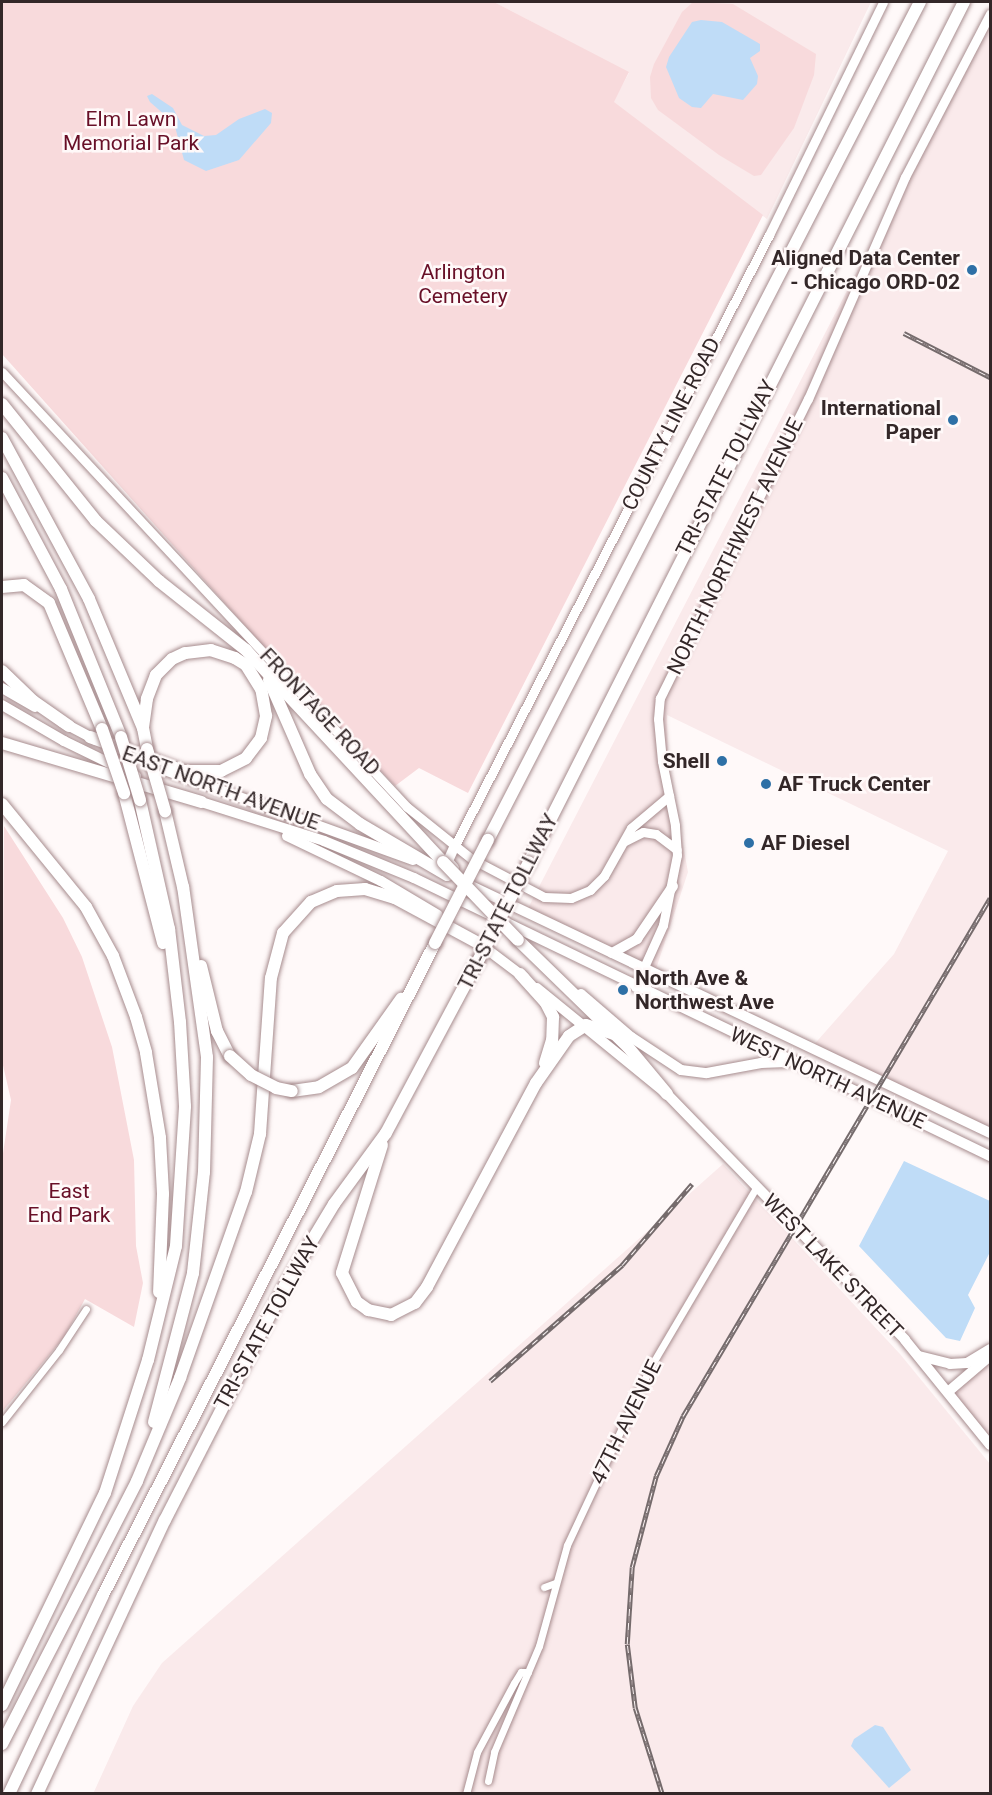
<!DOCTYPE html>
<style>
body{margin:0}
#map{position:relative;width:992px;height:1795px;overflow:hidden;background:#fff9f9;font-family:Roboto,sans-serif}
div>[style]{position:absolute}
.built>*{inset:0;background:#faeaeb}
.green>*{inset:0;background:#f8dadc}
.water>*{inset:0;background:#bfdcf7}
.roads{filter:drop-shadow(0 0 2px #a78c8e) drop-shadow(0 0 2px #a78c8e)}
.street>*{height:7px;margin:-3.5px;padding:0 3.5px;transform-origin:3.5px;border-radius:3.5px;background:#fff}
.secondary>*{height:9px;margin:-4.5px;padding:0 4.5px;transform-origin:4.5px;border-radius:4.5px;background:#fff}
.primary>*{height:10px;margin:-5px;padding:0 5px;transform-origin:5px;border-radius:5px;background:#fff}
.highway>*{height:12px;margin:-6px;padding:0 6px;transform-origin:6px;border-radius:6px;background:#fff}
.rail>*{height:4.5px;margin-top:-2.25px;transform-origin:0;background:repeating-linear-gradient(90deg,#fff9f9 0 7px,#756b6c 0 14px);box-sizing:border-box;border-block:2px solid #756b6c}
.bridges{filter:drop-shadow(0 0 2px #a78c8e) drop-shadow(0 0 2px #a78c8e)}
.highway-bridge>*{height:12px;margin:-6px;padding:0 6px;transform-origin:6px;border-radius:6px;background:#fff}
.dots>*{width:16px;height:16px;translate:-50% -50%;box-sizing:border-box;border:3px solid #fff9f9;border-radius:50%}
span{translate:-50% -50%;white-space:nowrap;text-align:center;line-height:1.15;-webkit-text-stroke:5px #fff9f9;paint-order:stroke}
.park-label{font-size:21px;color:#680f27}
.poi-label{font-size:21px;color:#332728;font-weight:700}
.right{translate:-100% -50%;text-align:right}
.left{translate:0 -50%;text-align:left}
.street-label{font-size:21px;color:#332728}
.frame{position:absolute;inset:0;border:3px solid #332728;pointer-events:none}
</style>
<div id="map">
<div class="built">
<div style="clip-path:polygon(494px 2px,871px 2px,767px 219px,613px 102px,629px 73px)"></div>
<div style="clip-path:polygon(990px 14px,990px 1133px,811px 1048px,894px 954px,948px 851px,667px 715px,668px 764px,688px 872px,655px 972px,526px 912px)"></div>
<div style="clip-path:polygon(723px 1164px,900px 1354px,990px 1464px,990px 1793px,93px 1794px,133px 1706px,162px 1663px)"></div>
<div style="clip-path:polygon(990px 1355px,990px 1445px,949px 1391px)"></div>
</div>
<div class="green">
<div style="clip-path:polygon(2px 2px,494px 2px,629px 72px,614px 102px,763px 215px,468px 793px,419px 768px,395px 786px,255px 637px,2px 354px)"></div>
<div style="clip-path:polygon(693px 2px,733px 4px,816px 54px,814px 75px,794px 128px,761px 175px,754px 176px,719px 155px,658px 110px,651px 98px,650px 77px,654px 64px,682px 12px)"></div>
<div style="clip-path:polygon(4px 826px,63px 918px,82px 957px,112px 1047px,134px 1160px,136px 1246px,143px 1283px,134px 1327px,85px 1299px,64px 1337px,2px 1412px,2px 1160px,11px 1100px,2px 1061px)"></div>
</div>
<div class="water">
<div style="clip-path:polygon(701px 20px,722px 22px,760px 44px,760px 51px,750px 58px,758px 76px,757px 84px,743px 100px,713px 94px,701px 108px,692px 107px,679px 98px,666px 67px,669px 57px,692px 22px)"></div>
<div style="clip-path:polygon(152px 94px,173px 108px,182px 125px,204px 136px,216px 135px,239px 119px,265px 109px,272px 113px,271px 123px,239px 160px,206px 171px,184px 160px,174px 123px,150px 102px,147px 96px)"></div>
<div style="clip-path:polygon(904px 1161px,990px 1201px,990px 1252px,968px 1295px,975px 1308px,960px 1341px,946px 1338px,859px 1246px)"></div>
<div style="clip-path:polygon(875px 1725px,883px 1727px,911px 1770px,889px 1788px,851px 1746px,854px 1739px)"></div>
</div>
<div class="roads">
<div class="street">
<div style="left:2px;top:1422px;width:92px;rotate:-51.6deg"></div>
<div style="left:59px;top:1350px;width:49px;rotate:-56.6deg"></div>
<div style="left:544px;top:1587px;width:12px;rotate:-20deg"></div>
<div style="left:488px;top:1781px;width:30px;rotate:-78deg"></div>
<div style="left:494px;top:1752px;width:115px;rotate:-67deg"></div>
<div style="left:539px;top:1646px;width:105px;rotate:-74.5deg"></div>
<div style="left:567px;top:1545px;width:198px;rotate:-64.9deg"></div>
<div style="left:651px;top:1366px;width:209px;rotate:-59.5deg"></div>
<div style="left:466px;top:1794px;width:43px;rotate:-75.3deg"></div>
<div style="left:477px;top:1752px;width:78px;rotate:-61.8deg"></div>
<div style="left:514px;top:1683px;width:13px;rotate:-58deg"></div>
<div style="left:521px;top:1672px;width:7px"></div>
</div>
<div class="secondary">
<div style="left:2px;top:372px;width:594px;rotate:47.05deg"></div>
<div style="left:407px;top:807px;width:83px;rotate:38.7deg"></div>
<div style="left:472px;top:859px;width:81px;rotate:27.8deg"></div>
<div style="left:544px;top:897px;width:27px;rotate:2deg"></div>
<div style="left:571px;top:898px;width:21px;rotate:-23deg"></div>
<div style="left:590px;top:890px;width:20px;rotate:-45deg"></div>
<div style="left:604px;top:876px;width:55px;rotate:-60.6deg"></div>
<div style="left:631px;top:828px;width:50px;rotate:-40.1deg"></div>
<div style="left:625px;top:841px;width:20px;rotate:-27deg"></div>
<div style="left:643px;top:832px;width:13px;rotate:9deg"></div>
<div style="left:656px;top:834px;width:26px;rotate:37deg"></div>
<div style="left:455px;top:845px;width:686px;rotate:-62.76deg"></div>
<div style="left:769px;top:235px;width:259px;rotate:-63.9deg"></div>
<div style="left:635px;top:987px;width:68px;rotate:-65.7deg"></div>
<div style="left:663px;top:925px;width:71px;rotate:-78.7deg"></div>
<div style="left:677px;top:855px;width:30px;rotate:-94deg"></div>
<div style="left:675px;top:825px;width:65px;rotate:-101.5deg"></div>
<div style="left:662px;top:761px;width:42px;rotate:-95.4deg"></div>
<div style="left:658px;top:719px;width:21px;rotate:-85deg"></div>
<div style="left:660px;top:698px;width:334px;rotate:-63.7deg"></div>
<div style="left:808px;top:399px;width:242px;rotate:-66.4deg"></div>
<div style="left:905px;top:177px;width:184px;rotate:-62.5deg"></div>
</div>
<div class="primary">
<div style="left:2px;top:688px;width:38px;rotate:30deg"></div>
<div style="left:2px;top:705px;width:72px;rotate:30.1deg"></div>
<div style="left:64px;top:741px;width:80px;rotate:25.9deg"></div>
<div style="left:62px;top:722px;width:38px;rotate:28deg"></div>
<div style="left:148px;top:764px;width:282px;rotate:19.9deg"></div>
<div style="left:195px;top:800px;width:135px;rotate:17.6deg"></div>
<div style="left:324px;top:841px;width:97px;rotate:22.3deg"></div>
<div style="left:414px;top:878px;width:640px;rotate:25.76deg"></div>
<div style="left:287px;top:836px;width:104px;rotate:25.6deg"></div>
<div style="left:381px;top:881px;width:66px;rotate:30.8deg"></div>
<div style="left:454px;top:868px;width:9px;rotate:-131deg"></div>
<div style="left:448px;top:861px;width:17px;rotate:-66deg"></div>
<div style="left:465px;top:883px;width:581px;rotate:25.46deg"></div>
<div style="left:480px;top:944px;width:56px;rotate:37.1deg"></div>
<div style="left:612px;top:953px;width:29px;rotate:-29deg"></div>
<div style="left:637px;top:939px;width:64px;rotate:-55.8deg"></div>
<div style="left:537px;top:988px;width:168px;rotate:39.2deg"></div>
<div style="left:667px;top:1094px;width:342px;rotate:45.9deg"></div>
<div style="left:905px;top:1340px;width:135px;rotate:51deg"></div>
<div style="left:581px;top:994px;width:66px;rotate:40.7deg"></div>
<div style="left:631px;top:1037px;width:60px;rotate:33.4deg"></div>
<div style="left:681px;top:1070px;width:26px;rotate:7deg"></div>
<div style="left:707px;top:1073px;width:55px;rotate:-10.5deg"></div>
<div style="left:761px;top:1063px;width:26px;rotate:-2deg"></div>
<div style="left:919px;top:1356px;width:32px;rotate:14deg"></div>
<div style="left:950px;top:1364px;width:17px;rotate:-3deg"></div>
<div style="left:967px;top:1363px;width:27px;rotate:-31deg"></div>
<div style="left:949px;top:1391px;width:54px;rotate:-40.5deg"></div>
</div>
<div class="highway">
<div style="left:2px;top:404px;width:150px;rotate:51.2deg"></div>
<div style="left:96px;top:521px;width:87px;rotate:43.6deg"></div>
<div style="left:159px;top:581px;width:111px;rotate:38.4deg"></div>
<div style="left:246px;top:650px;width:289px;rotate:47.1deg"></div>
<div style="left:2px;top:438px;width:183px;rotate:61.6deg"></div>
<div style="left:89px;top:599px;width:140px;rotate:67.3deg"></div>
<div style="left:143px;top:728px;width:21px;rotate:79deg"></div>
<div style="left:2px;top:478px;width:126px;rotate:62deg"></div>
<div style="left:61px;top:589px;width:160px;rotate:67.9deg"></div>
<div style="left:2px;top:587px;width:22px;rotate:-5deg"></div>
<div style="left:24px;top:585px;width:31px;rotate:36deg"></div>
<div style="left:49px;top:603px;width:137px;rotate:67.2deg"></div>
<div style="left:2px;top:671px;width:43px;rotate:44.1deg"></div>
<div style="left:33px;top:701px;width:44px;rotate:34.8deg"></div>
<div style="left:269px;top:680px;width:103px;rotate:66.4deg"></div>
<div style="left:310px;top:774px;width:30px;rotate:56deg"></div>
<div style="left:327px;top:799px;width:41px;rotate:37.1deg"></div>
<div style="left:360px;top:824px;width:101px;rotate:30.4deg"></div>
<div style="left:90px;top:737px;width:100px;rotate:19.9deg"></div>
<div style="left:184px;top:771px;width:37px"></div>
<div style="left:221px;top:771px;width:28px;rotate:-27deg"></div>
<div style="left:246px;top:758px;width:25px;rotate:-53deg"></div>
<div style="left:261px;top:738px;width:23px;rotate:-77deg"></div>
<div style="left:266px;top:716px;width:27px;rotate:-100deg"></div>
<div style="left:261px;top:689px;width:28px;rotate:-122deg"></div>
<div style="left:246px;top:665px;width:13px;rotate:-148deg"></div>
<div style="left:235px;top:658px;width:25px;rotate:-162deg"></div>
<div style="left:211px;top:650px;width:26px;rotate:173deg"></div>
<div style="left:185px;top:653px;width:14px;rotate:155deg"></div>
<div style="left:172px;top:659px;width:23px;rotate:135deg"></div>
<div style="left:156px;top:675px;width:26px;rotate:111deg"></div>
<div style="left:147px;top:699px;width:29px;rotate:98deg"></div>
<div style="left:2px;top:743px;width:208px;rotate:16.5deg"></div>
<div style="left:124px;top:793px;width:155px;rotate:75.4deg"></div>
<div style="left:2px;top:804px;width:133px;rotate:50.8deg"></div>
<div style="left:86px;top:907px;width:56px;rotate:61.1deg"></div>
<div style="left:113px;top:956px;width:65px;rotate:69.3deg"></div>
<div style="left:136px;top:1017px;width:37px;rotate:74deg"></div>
<div style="left:146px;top:1053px;width:86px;rotate:80.6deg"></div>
<div style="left:160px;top:1138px;width:56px;rotate:86.9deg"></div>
<div style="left:163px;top:1194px;width:98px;rotate:92.3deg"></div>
<div style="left:488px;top:840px;width:943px;rotate:-62.73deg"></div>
<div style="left:529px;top:862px;width:964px;rotate:-63.17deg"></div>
<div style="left:518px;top:940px;width:153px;rotate:44.2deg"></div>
<div style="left:628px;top:1047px;width:61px;rotate:50.3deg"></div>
<div style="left:201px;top:966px;width:67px;rotate:76.2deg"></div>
<div style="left:217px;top:1031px;width:28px;rotate:63deg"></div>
<div style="left:520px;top:974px;width:39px;rotate:48deg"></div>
<div style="left:546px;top:1003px;width:16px;rotate:63deg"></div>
<div style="left:553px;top:1017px;width:23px;rotate:92deg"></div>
<div style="left:552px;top:1040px;width:24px;rotate:107deg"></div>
<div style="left:292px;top:1091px;width:27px;rotate:-8deg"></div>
<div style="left:319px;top:1087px;width:38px;rotate:-30deg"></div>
<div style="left:352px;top:1068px;width:85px;rotate:-54.6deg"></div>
<div style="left:382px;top:1145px;width:134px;rotate:107.4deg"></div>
<div style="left:342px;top:1273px;width:33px;rotate:63deg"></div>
<div style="left:357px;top:1302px;width:14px;rotate:36deg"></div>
<div style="left:368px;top:1310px;width:24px;rotate:12deg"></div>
<div style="left:391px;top:1315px;width:27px;rotate:-27deg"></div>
<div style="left:415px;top:1303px;width:20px;rotate:-53deg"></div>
<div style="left:427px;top:1287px;width:231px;rotate:-61.9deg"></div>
<div style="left:536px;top:1083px;width:57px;rotate:-54.9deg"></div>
<div style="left:569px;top:1036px;width:20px;rotate:-33deg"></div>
<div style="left:586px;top:1025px;width:32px;rotate:18deg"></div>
<div style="left:154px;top:1422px;width:154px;rotate:-75.3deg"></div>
<div style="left:193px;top:1273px;width:102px;rotate:-83.8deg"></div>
<div style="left:204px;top:1172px;width:115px;rotate:-88.5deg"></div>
<div style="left:207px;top:1057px;width:172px;rotate:-98deg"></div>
<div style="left:183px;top:887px;width:78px;rotate:-103.3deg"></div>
<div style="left:2px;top:1705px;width:236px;rotate:-64.1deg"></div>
<div style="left:105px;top:1493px;width:140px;rotate:-72.1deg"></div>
<div style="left:148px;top:1360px;width:117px;rotate:-76.2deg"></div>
<div style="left:176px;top:1246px;width:140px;rotate:-86.3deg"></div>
<div style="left:185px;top:1106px;width:84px;rotate:-93.4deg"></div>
<div style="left:180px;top:1022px;width:94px;rotate:-96.7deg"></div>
<div style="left:169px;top:929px;width:132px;rotate:-102.7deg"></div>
<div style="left:2px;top:1744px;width:296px;rotate:-62.8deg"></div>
<div style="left:137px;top:1481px;width:112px;rotate:-67.3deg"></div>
<div style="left:180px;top:1378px;width:197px;rotate:-70.5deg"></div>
<div style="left:246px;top:1192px;width:60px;rotate:-76.4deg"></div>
<div style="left:260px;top:1134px;width:156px;rotate:-86deg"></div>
<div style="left:271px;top:978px;width:47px;rotate:-75.1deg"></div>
<div style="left:283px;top:933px;width:42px;rotate:-47.9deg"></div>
<div style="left:311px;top:902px;width:28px;rotate:-23deg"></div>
<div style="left:337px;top:891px;width:28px;rotate:-4deg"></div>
<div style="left:365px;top:889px;width:31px;rotate:17deg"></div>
<div style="left:395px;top:898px;width:99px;rotate:28.4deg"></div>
<div style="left:9px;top:1794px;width:220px;rotate:-64.7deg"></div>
<div style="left:103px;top:1595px;width:732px;rotate:-63.01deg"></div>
<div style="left:37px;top:1794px;width:302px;rotate:-65deg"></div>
<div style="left:165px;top:1520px;width:262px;rotate:-62.9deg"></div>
<div style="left:284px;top:1287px;width:97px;rotate:-58.9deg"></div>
<div style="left:334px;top:1204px;width:88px;rotate:-53.8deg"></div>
<div style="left:386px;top:1133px;width:195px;rotate:-61.9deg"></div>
</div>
</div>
<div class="rail">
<div style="left:904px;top:333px;width:97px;rotate:27.1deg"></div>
<div style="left:490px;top:1381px;width:176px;rotate:-41.3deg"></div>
<div style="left:622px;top:1265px;width:107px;rotate:-49.2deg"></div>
<div style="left:662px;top:1794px;width:90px;rotate:-107.4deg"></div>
<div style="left:635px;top:1708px;width:64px;rotate:-97.1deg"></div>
<div style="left:627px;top:1644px;width:77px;rotate:-86.3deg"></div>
<div style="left:632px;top:1567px;width:94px;rotate:-75.2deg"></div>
<div style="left:656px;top:1476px;width:66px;rotate:-65.8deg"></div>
<div style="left:683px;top:1416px;width:602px;rotate:-59.35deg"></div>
</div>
<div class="bridges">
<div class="highway-bridge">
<div style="left:102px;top:729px;width:68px;rotate:71deg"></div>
<div style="left:121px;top:737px;width:66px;rotate:73.2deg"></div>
<div style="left:147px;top:749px;width:65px;rotate:73.8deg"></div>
<div style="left:443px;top:862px;width:108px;rotate:46.1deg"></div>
<div style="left:435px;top:943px;width:116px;rotate:-62.8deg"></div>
<div style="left:478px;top:961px;width:111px;rotate:-62.7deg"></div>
<div style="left:230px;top:1056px;width:28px;rotate:42deg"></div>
<div style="left:251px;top:1075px;width:28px;rotate:27deg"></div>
<div style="left:276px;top:1088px;width:16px;rotate:11deg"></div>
</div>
</div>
<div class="dots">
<div style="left:972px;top:270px;background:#2e70a6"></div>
<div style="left:953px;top:420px;background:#2e70a6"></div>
<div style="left:722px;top:761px;background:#2e70a6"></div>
<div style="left:766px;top:784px;background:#2e70a6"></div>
<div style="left:749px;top:843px;background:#2e70a6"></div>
<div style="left:623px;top:990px;background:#2e70a6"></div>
</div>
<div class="park-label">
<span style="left:131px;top:131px">Elm Lawn<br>Memorial Park</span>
<span style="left:463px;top:284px">Arlington<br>Cemetery</span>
<span style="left:69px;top:1203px">East<br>End Park</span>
</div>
<div class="poi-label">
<span class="right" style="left:960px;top:270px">Aligned Data Center<br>- Chicago ORD-02</span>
<span class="right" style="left:941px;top:420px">International<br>Paper</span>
<span class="right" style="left:710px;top:761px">Shell</span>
<span class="left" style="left:778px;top:784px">AF Truck Center</span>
<span class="left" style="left:761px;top:843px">AF Diesel</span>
<span class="left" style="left:635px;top:990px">North Ave &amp;<br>Northwest Ave</span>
</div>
<div class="street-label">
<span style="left:671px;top:424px;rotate:-63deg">COUNTY LINE ROAD</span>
<span style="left:726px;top:468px;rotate:-63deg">TRI-STATE TOLLWAY</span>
<span style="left:735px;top:546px;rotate:-64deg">NORTH NORTHWEST AVENUE</span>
<span style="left:320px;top:712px;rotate:47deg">FRONTAGE ROAD</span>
<span style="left:221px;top:788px;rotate:20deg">EAST NORTH AVENUE</span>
<span style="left:508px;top:902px;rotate:-63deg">TRI-STATE TOLLWAY</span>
<span style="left:828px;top:1078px;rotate:25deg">WEST NORTH AVENUE</span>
<span style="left:833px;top:1266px;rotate:46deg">WEST LAKE STREET</span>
<span style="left:267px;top:1323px;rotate:-61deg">TRI-STATE TOLLWAY</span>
<span style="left:626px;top:1422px;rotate:-64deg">47TH AVENUE</span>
</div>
<div class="frame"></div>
</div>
